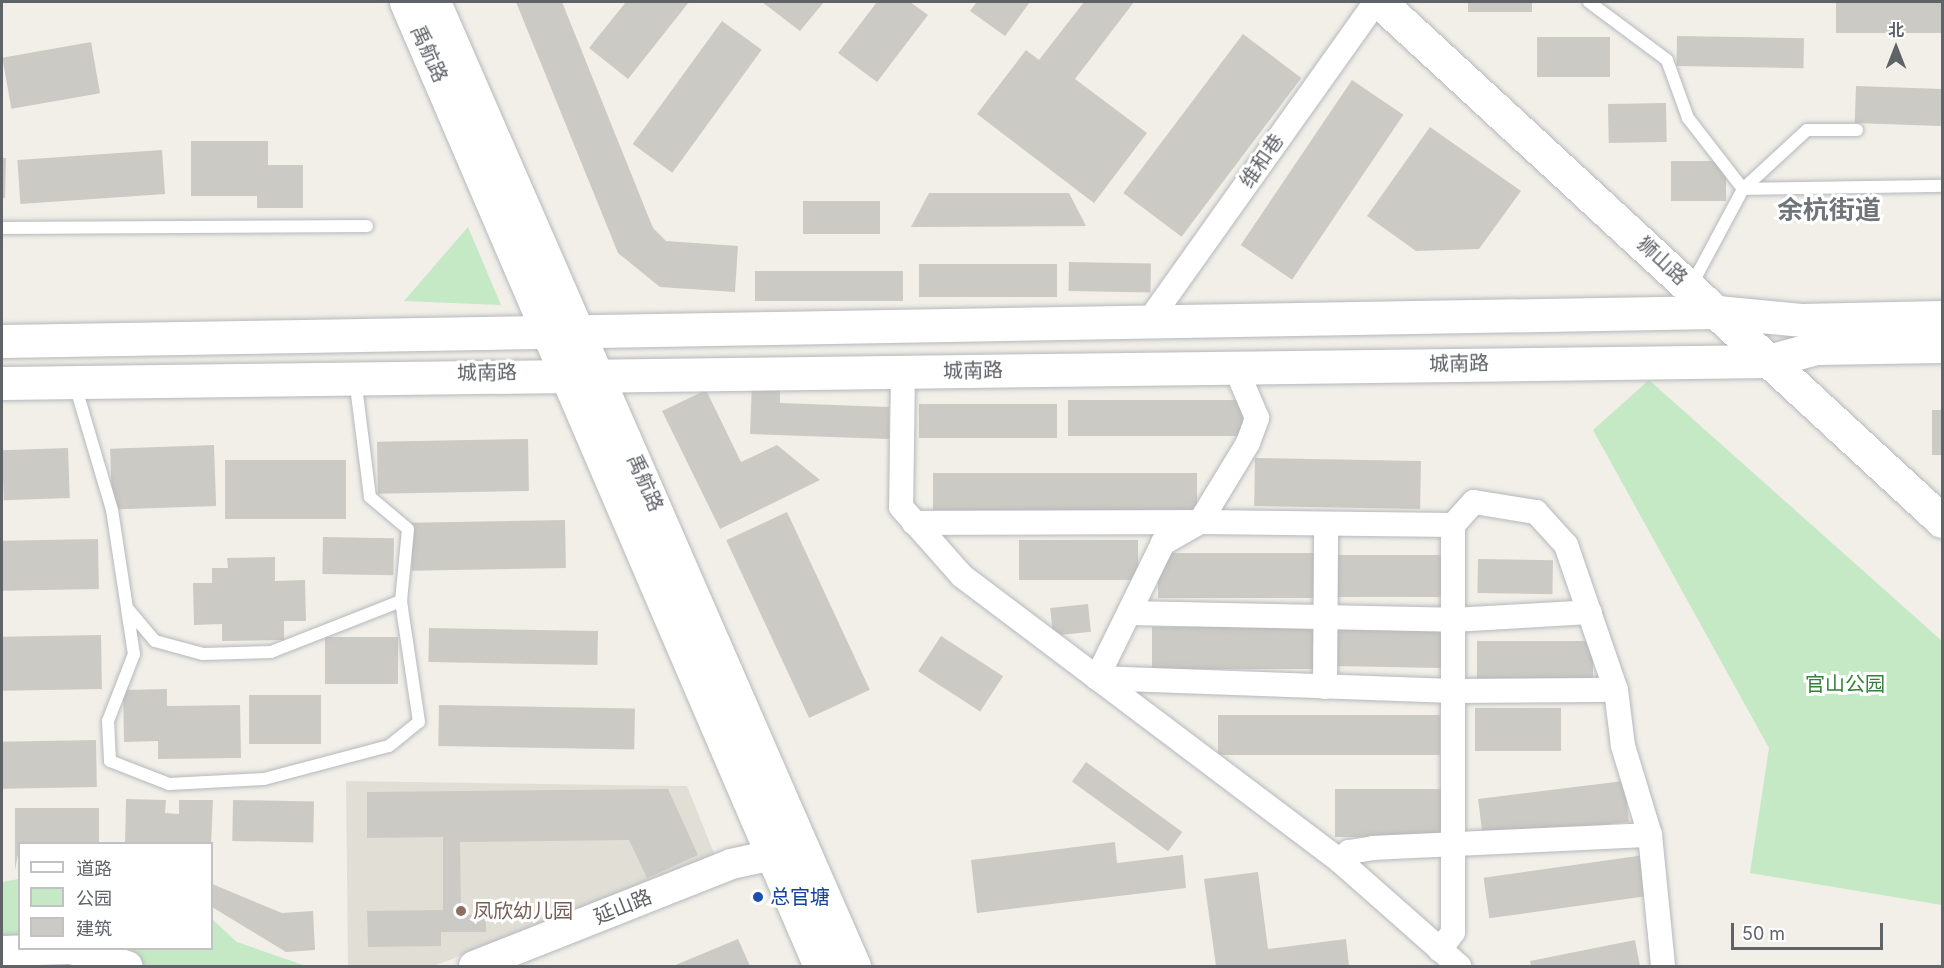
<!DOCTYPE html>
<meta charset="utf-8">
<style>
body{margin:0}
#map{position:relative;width:1944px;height:968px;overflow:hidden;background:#f1efe8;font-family:Inter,"Noto Sans SC",sans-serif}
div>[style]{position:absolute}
.education>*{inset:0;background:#e1ded6}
.green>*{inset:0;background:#c5e8c5}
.building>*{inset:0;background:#cccac5;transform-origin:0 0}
.roads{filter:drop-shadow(0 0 2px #b5b8bc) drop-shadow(0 0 2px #b5b8bc)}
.service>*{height:12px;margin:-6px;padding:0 6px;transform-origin:6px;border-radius:6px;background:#fff}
.minor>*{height:24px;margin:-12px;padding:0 12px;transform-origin:12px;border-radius:12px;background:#fff}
.tertiary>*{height:30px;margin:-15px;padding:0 15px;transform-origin:15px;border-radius:15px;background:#fff}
.secondary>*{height:33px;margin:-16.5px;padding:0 16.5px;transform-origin:16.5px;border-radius:16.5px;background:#fff}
.dots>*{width:16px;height:16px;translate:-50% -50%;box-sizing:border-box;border:3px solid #fff;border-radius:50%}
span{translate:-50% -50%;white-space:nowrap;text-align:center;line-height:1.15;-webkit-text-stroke:6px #fff;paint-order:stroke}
.street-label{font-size:20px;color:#5f6368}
.park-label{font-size:20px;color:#348238}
.transit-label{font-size:20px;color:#164399}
.left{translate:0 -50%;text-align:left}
.education-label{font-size:20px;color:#785e54}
.district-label{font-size:26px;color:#70757a;font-weight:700}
.frame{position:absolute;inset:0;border:3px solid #5f6368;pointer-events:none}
.legend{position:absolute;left:18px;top:842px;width:195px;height:108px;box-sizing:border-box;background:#fff;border:2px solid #bfc1c3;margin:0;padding:8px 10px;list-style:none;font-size:18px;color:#5f6368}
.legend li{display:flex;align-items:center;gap:12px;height:30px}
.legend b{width:30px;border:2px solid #bfc1c3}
.north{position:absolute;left:1866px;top:18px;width:60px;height:60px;-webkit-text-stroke:4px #fff;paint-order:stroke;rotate:0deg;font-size:16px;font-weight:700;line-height:24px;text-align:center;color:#5f6368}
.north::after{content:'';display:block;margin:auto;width:21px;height:27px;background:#5f6368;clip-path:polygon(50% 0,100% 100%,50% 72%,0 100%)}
.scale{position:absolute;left:1731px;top:923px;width:152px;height:27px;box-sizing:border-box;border:3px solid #5f6368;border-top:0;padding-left:8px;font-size:18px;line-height:21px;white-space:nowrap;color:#5f6368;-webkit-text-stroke:4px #fff;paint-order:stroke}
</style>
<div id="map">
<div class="education">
<div style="clip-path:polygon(346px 781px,687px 786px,715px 856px,434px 966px,348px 966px)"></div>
</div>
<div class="green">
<div style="clip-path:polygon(468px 227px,501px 305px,404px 301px)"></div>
<div style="clip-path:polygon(1649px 380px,1942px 641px,1942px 905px,1750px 873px,1769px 748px,1593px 430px)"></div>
<div style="clip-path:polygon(19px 879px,20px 948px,212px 948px,212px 919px,237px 942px,306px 966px,2px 966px,2px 882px)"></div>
</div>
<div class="building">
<div style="clip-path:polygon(516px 2px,562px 2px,653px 228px,666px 241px,738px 246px,735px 292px,660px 287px,618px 253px)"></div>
<div style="clip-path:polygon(626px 2px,689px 2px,628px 79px,589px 48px)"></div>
<div style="clip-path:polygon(762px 2px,824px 2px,800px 31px)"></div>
<div style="clip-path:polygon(877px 2px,910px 2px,928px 15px,877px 82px,838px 53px)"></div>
<div style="clip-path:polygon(977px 2px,1030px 2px,1005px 36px,970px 11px)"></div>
<div style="clip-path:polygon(1084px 2px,1134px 2px,1075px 79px,1147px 133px,1094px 203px,977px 114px,1026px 50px,1039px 60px)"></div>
<div style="left:1468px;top:2px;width:64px;height:10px"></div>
<div style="left:1836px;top:2px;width:106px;height:31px"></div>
<div style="left:722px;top:21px;width:49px;height:152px;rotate:36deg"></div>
<div style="left:1243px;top:34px;width:73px;height:199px;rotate:37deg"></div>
<div style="left:1677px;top:36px;width:127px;height:30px;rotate:1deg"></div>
<div style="left:1537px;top:37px;width:73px;height:40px"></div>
<div style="left:91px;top:42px;width:52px;height:90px;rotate:80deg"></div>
<div style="left:1352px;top:80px;width:62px;height:199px;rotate:34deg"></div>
<div style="left:1856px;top:86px;width:86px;height:37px;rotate:2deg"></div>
<div style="left:1666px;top:103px;width:39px;height:58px;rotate:89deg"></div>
<div style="clip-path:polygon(1430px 127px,1521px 191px,1479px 249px,1416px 251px,1367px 216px)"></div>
<div style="clip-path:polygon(191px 141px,268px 141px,268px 165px,303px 165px,303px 208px,257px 208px,257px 196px,191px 196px)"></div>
<div style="left:162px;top:150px;width:44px;height:145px;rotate:86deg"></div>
<div style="clip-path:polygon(2px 158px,6px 158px,5px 198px,2px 198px)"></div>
<div style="left:1671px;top:161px;width:55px;height:40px"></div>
<div style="clip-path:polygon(929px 193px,1069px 193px,1086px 226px,911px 227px)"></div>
<div style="left:803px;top:201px;width:77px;height:33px"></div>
<div style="left:1069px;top:262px;width:82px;height:29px;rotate:1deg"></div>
<div style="left:919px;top:264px;width:138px;height:33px"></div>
<div style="left:903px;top:271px;width:30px;height:148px;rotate:90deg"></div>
<div style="clip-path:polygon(752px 382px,780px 383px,780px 403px,889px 407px,889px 439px,750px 434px)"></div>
<div style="clip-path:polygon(706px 390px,741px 462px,777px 445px,820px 480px,720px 529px,662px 411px)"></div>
<div style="left:1068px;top:400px;width:175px;height:36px"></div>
<div style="left:919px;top:404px;width:138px;height:34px"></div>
<div style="left:1932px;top:410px;width:10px;height:45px"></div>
<div style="left:528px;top:439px;width:52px;height:151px;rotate:89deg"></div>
<div style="left:214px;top:445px;width:61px;height:104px;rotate:88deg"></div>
<div style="left:68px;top:448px;width:50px;height:66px;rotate:88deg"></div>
<div style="left:1255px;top:458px;width:166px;height:48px;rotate:1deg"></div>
<div style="left:225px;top:460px;width:121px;height:59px"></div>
<div style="left:1197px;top:473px;width:37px;height:264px;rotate:90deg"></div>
<div style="left:787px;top:512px;width:196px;height:67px;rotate:65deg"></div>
<div style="left:565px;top:520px;width:48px;height:154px;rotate:89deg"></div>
<div style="left:323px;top:537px;width:71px;height:37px;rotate:1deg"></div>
<div style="left:98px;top:539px;width:50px;height:96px;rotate:89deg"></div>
<div style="left:1138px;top:540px;width:40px;height:119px;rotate:90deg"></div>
<div style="left:1319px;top:553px;width:45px;height:161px;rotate:90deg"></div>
<div style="left:1330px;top:555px;width:119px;height:42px"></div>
<div style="clip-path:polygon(275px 557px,275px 581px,305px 580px,306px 621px,284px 621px,284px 640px,222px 641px,222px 624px,194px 625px,193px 583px,212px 583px,212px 568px,228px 568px,227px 558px)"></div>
<div style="left:1478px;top:559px;width:75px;height:34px;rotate:1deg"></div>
<div style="left:1088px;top:604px;width:28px;height:38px;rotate:84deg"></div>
<div style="left:1152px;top:627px;width:165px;height:42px"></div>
<div style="left:429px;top:628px;width:169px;height:34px;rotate:1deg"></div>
<div style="left:1332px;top:628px;width:111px;height:38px;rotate:1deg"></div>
<div style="left:101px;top:635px;width:54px;height:99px;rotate:89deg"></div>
<div style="left:941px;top:636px;width:74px;height:42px;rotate:33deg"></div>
<div style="left:398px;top:637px;width:47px;height:73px;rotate:90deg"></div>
<div style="left:1477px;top:641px;width:116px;height:40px"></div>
<div style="clip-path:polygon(167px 689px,167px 706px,240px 705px,241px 758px,158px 759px,158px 741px,124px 742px,123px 690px)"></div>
<div style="left:249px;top:695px;width:72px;height:49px"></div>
<div style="left:439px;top:705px;width:196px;height:41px;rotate:1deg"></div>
<div style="left:1475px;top:708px;width:86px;height:43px"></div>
<div style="left:1218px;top:715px;width:222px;height:40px"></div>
<div style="left:96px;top:740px;width:47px;height:94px;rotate:89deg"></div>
<div style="left:1086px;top:762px;width:119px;height:24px;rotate:36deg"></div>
<div style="left:1624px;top:781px;width:41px;height:147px;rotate:83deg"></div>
<div style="clip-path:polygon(668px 789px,698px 855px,647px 878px,629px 840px,460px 842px,461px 915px,486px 915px,486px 932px,441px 932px,441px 946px,368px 947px,367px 911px,443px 910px,443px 837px,367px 838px,367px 792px)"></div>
<div style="left:1335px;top:789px;width:110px;height:48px"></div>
<div style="clip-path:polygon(126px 799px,166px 800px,165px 813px,179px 814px,179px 800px,213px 800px,211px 844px,125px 844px)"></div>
<div style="left:233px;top:800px;width:81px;height:41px;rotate:1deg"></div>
<div style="clip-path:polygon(15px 808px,99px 808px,99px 844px,20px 844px,15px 870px)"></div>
<div style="clip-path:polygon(1115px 842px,1117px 863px,1183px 855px,1186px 888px,977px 913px,971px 860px)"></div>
<div style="left:1645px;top:855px;width:41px;height:163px;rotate:82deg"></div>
<div style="clip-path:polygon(1258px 872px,1268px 949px,1346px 939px,1349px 966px,1216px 966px,1204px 879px)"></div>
<div style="clip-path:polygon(212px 884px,282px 913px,313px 911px,315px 950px,286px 952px,212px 907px)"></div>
<div style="clip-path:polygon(738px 939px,750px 966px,673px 966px)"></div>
<div style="clip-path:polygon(1635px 940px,1640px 966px,1531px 966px,1530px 961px)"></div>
</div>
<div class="roads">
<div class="service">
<div style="left:1589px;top:2px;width:97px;rotate:36.6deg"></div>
<div style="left:1667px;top:60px;width:62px;rotate:70.1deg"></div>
<div style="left:1688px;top:118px;width:90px;rotate:52.2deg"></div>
<div style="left:1743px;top:189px;width:199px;rotate:-0.9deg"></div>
<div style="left:2px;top:228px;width:365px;rotate:-0.3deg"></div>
<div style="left:1691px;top:286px;width:110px;rotate:-61.8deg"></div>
<div style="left:1743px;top:189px;width:87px;rotate:-42.7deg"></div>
<div style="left:1807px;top:130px;width:50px"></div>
<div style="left:75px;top:385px;width:130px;rotate:73.5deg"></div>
<div style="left:112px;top:510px;width:99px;rotate:81.3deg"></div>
<div style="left:127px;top:608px;width:43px;rotate:49.7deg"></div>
<div style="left:155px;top:641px;width:50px;rotate:15.2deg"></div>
<div style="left:203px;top:654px;width:68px;rotate:-1.7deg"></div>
<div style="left:271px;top:652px;width:140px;rotate:-21.4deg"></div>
<div style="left:401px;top:601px;width:72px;rotate:-84.4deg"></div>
<div style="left:408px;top:529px;width:50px;rotate:-139.9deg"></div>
<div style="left:370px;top:497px;width:119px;rotate:-97.2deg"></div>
<div style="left:127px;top:609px;width:46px;rotate:81.2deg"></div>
<div style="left:134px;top:654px;width:72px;rotate:111.2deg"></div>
<div style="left:108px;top:721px;width:40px;rotate:87.1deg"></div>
<div style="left:110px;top:761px;width:63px;rotate:21.3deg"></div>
<div style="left:169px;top:784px;width:95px;rotate:-3deg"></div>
<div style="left:264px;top:779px;width:129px;rotate:-14.8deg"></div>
<div style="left:389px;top:746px;width:38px;rotate:-39deg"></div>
<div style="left:419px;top:722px;width:122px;rotate:-98.5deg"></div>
</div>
<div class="minor">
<div style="left:1149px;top:321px;width:392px;rotate:-54.6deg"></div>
<div style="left:903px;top:372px;width:135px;rotate:90.8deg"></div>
<div style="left:901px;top:507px;width:92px;rotate:48.5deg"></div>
<div style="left:962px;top:576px;width:473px;rotate:37deg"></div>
<div style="left:1340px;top:861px;width:159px;rotate:41.4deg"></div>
<div style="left:914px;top:523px;width:286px;rotate:-0.2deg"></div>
<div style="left:1200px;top:522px;width:92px;rotate:-58.7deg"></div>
<div style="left:1248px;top:443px;width:27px;rotate:-70deg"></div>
<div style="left:1257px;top:418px;width:38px;rotate:-113deg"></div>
<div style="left:1242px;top:383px;width:18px;rotate:-71deg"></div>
<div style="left:1453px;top:525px;width:253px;rotate:-179.3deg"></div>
<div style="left:1200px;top:522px;width:43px;rotate:150.4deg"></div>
<div style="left:1163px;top:543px;width:150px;rotate:116.1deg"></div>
<div style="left:1097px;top:678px;width:356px;rotate:2.1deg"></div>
<div style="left:1453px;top:691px;width:163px;rotate:-0.4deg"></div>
<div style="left:1129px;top:613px;width:324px;rotate:1.2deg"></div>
<div style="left:1453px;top:620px;width:137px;rotate:-3.3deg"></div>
<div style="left:1325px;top:687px;width:163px;rotate:-89.6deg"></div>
<div style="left:1340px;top:861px;width:13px;rotate:-45deg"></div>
<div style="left:1349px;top:852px;width:24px;rotate:-9deg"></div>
<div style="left:1373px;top:848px;width:277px;rotate:-2.7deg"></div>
<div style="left:1650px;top:835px;width:132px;rotate:84.3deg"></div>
<div style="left:1440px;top:950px;width:22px;rotate:-54deg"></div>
<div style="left:1453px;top:932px;width:407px;rotate:-90deg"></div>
<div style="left:1453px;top:525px;width:31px;rotate:-48deg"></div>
<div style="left:1474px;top:502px;width:63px;rotate:9.2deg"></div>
<div style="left:1536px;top:512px;width:45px;rotate:47.7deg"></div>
<div style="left:1566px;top:545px;width:153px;rotate:71deg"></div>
<div style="left:1616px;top:690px;width:56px;rotate:82.9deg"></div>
<div style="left:1623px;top:746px;width:93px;rotate:73.1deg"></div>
</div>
<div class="tertiary">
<div style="left:2px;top:951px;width:69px;rotate:-1.7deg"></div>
<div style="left:71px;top:949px;width:59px;rotate:16.9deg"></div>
<div style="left:474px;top:966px;width:277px;rotate:-21.6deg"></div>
<div style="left:731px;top:864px;width:43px;rotate:-12.1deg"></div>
</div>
<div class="secondary">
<div style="left:406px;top:2px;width:1049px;rotate:66.76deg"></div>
<div style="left:434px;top:2px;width:1052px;rotate:66.46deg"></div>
<div style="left:1380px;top:2px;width:765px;rotate:42.72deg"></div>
<div style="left:2px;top:341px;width:1715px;rotate:-0.97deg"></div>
<div style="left:1717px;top:312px;width:84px;rotate:5.4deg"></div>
<div style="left:1801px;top:320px;width:141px;rotate:-1.2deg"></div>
<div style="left:2px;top:383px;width:1767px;rotate:-0.71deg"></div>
<div style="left:1769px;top:361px;width:49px;rotate:-15.5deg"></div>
<div style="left:1816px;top:348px;width:126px;rotate:-0.9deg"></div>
</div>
</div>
<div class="dots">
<div style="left:758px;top:897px;background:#1a4fb4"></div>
<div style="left:461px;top:911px;background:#8d6e63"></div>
</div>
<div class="street-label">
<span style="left:429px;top:54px;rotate:66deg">禹航路</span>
<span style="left:1262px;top:161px;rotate:-55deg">维和巷</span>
<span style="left:1662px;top:261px;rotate:43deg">狮山路</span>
<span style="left:1459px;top:364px;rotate:-1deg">城南路</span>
<span style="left:973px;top:371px;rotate:-1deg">城南路</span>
<span style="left:487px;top:373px;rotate:-1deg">城南路</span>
<span style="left:645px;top:483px;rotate:67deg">禹航路</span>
<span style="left:623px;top:907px;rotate:-22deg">延山路</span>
</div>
<div class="park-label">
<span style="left:1845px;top:684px">官山公园</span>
</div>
<div class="transit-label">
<span class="left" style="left:770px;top:897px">总官塘</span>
</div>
<div class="education-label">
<span class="left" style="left:473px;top:911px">凤欣幼儿园</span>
</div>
<div class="district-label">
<span style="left:1829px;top:210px">余杭街道</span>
</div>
<div class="frame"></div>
<ul class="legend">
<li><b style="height:8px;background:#fff"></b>道路</li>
<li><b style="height:16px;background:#c5e8c5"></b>公园</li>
<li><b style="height:16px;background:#cccac5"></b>建筑</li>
</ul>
<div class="north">北</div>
<div class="scale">50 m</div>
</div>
